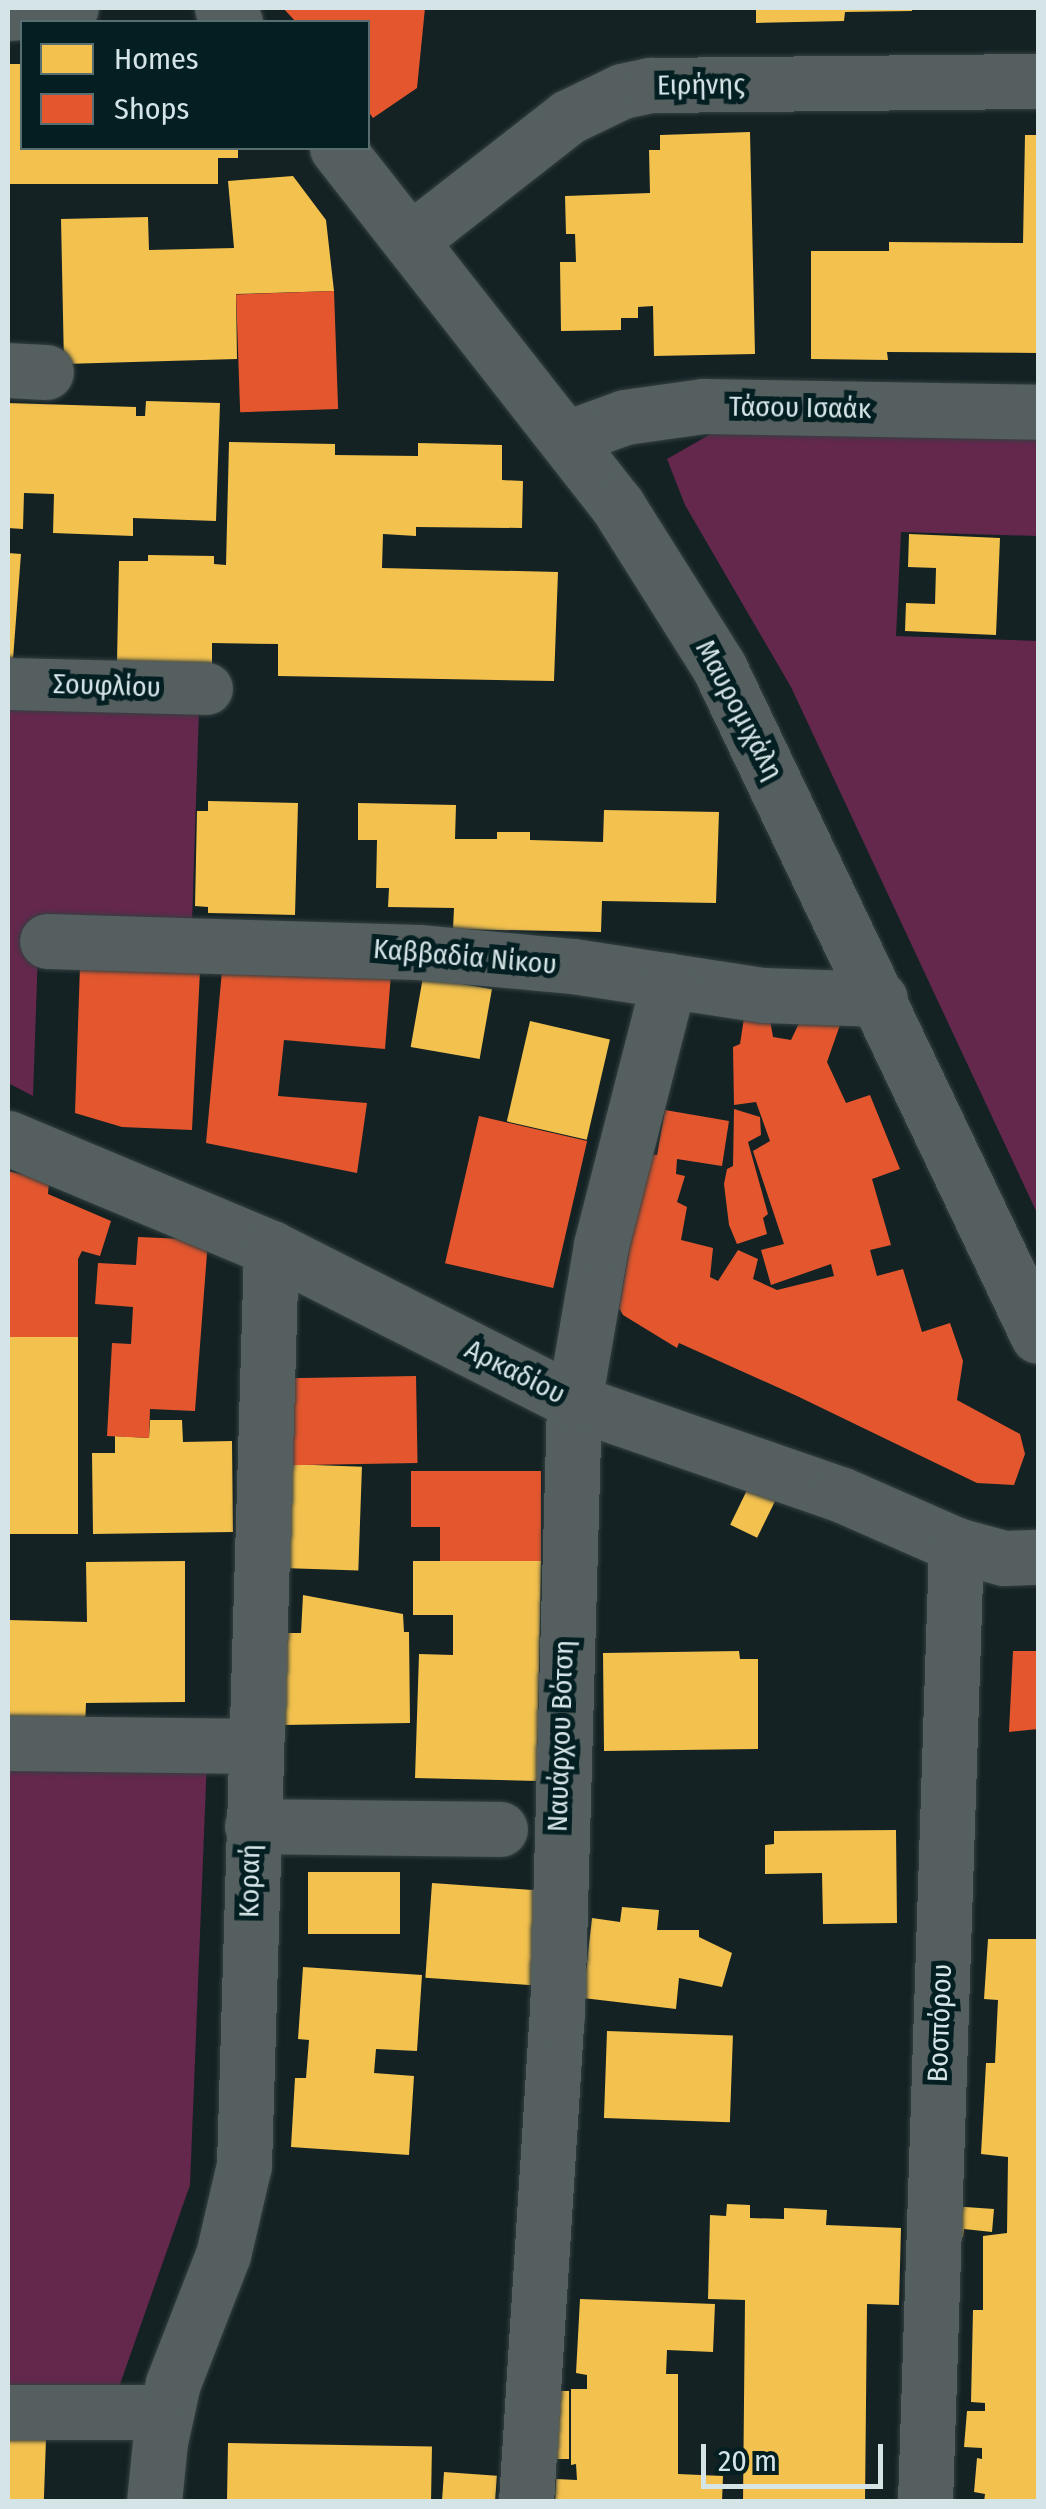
<!DOCTYPE html>
<meta charset="utf-8">
<style>
body{margin:0}
#map{position:relative;width:1046px;height:2509px;overflow:hidden;background:#142224;font-family:"Fira Sans Condensed",sans-serif}
div>[style]{position:absolute}
.green>*{inset:0;background:#64284d}
.homes>*{inset:0;background:#f2c14e;transform-origin:0 0}
.shops>*{inset:0;background:#e4572e;transform-origin:0 0}
.roads{filter:drop-shadow(0 0 2px #343f40) drop-shadow(0 0 2px #343f40)}
.pedestrian>*{height:52px;margin:-26px;padding:0 26px;transform-origin:26px;border-radius:26px;background:#555f60}
.minor>*{height:55px;margin:-27.5px;padding:0 27.5px;transform-origin:27.5px;border-radius:27.5px;background:#555f60}
.secondary>*{height:55px;margin:-27.5px;padding:0 27.5px;transform-origin:27.5px;border-radius:27.5px;background:#555f60}
span{translate:-50% -50%;white-space:nowrap;text-align:center;line-height:1.15;-webkit-text-stroke:10px #041f21;paint-order:stroke}
.street-label{font-size:28px;color:#d5e4e6}
.frame{position:absolute;inset:0;border:10px solid #d5e4e6;pointer-events:none}
.legend{position:absolute;left:20px;top:20px;width:350px;height:130px;box-sizing:border-box;background:#041f21;border:2px solid #586e70;margin:0;padding:12px 18px;list-style:none;font-size:30px;color:#d5e4e6}
.legend li{display:flex;align-items:center;gap:20px;height:50px}
.legend b{width:50px;border:2px solid #586e70}
.scale{position:absolute;left:701px;top:2444px;width:182px;height:45px;box-sizing:border-box;border:5px solid #d5e4e6;border-top:0;padding-left:12px;font-size:30px;line-height:35px;white-space:nowrap;color:#d5e4e6;-webkit-text-stroke:8px #041f21;paint-order:stroke}
</style>
<div id="map">
<div class="green">
<div style="clip-path:polygon(716px 431px,1038px 437px,1038px 536px,901px 532px,896px 636px,1038px 641px,1038px 1215px,791px 687px,685px 505px,667px 459px)"></div>
<div style="clip-path:polygon(8px 704px,199px 710px,192px 922px,39px 922px,33px 1096px,8px 1083px)"></div>
<div style="clip-path:polygon(8px 1758px,207px 1758px,190px 2185px,119px 2387px,8px 2390px)"></div>
</div>
<div class="homes">
<div style="clip-path:polygon(756px 8px,912px 8px,912px 11px,845px 12px,844px 21px,756px 23px)"></div>
<div style="clip-path:polygon(8px 64px,22px 64px,22px 148px,238px 148px,238px 158px,218px 158px,218px 184px,8px 184px)"></div>
<div style="clip-path:polygon(750px 132px,755px 354px,654px 356px,653px 306px,638px 307px,638px 318px,621px 318px,621px 330px,561px 331px,560px 262px,576px 262px,575px 234px,566px 234px,565px 196px,650px 193px,649px 150px,660px 150px,660px 135px)"></div>
<div style="clip-path:polygon(1025px 135px,1038px 135px,1038px 353px,887px 352px,888px 360px,811px 359px,811px 251px,889px 251px,889px 242px,1023px 243px)"></div>
<div style="clip-path:polygon(293px 176px,326px 220px,334px 291px,236px 294px,237px 359px,64px 364px,61px 219px,148px 217px,149px 250px,234px 248px,228px 181px)"></div>
<div style="clip-path:polygon(146px 401px,220px 403px,216px 521px,133px 518px,133px 536px,53px 533px,54px 494px,24px 493px,23px 529px,8px 528px,8px 403px,136px 407px,136px 416px,145px 416px)"></div>
<div style="clip-path:polygon(229px 442px,335px 444px,335px 455px,418px 456px,418px 443px,502px 445px,502px 480px,523px 481px,522px 528px,416px 527px,416px 536px,383px 534px,382px 568px,558px 572px,554px 681px,278px 676px,278px 644px,212px 643px,212px 664px,117px 662px,119px 561px,148px 561px,148px 555px,214px 556px,214px 564px,226px 565px)"></div>
<div style="clip-path:polygon(909px 534px,1000px 538px,996px 635px,905px 631px,906px 603px,935px 604px,936px 568px,908px 567px)"></div>
<div style="clip-path:polygon(8px 553px,21px 554px,13px 659px,8px 658px)"></div>
<div style="clip-path:polygon(208px 801px,298px 803px,295px 915px,208px 913px,208px 907px,195px 906px,197px 811px,208px 811px)"></div>
<div style="clip-path:polygon(358px 803px,456px 805px,455px 839px,497px 839px,497px 832px,530px 832px,530px 840px,603px 842px,604px 810px,719px 812px,716px 903px,602px 901px,601px 932px,453px 929px,454px 908px,388px 907px,389px 888px,376px 888px,377px 840px,358px 840px)"></div>
<div style="left:423px;top:977px;width:70px;height:71px;rotate:10deg"></div>
<div style="left:530px;top:1021px;width:82px;height:103px;rotate:13deg"></div>
<div style="left:8px;top:1337px;width:70px;height:197px"></div>
<div style="clip-path:polygon(150px 1420px,182px 1420px,183px 1442px,232px 1441px,233px 1532px,93px 1534px,92px 1453px,115px 1453px,115px 1436px,149px 1438px)"></div>
<div style="left:286px;top:1464px;width:76px;height:104px;rotate:2deg"></div>
<div style="left:749px;top:1486px;width:30px;height:43px;rotate:26deg"></div>
<div style="clip-path:polygon(185px 1561px,185px 1702px,86px 1703px,85px 1727px,8px 1726px,8px 1620px,87px 1622px,86px 1562px)"></div>
<div style="clip-path:polygon(413px 1561px,541px 1561px,537px 1781px,415px 1778px,419px 1654px,453px 1655px,453px 1615px,413px 1615px)"></div>
<div style="clip-path:polygon(303px 1595px,403px 1614px,404px 1632px,409px 1632px,410px 1723px,283px 1725px,282px 1633px,301px 1633px)"></div>
<div style="clip-path:polygon(739px 1651px,740px 1659px,758px 1659px,758px 1749px,604px 1751px,603px 1653px)"></div>
<div style="clip-path:polygon(896px 1830px,897px 1923px,823px 1924px,822px 1873px,765px 1874px,765px 1845px,774px 1844px,774px 1831px)"></div>
<div style="left:400px;top:1872px;width:62px;height:92px;rotate:90deg"></div>
<div style="left:432px;top:1883px;width:114px;height:95px;rotate:4deg"></div>
<div style="clip-path:polygon(622px 1907px,659px 1910px,657px 1930px,699px 1930px,699px 1937px,732px 1953px,722px 1987px,679px 1978px,676px 2009px,583px 1998px,592px 1918px,620px 1922px)"></div>
<div style="clip-path:polygon(988px 1939px,1038px 1939px,1038px 2502px,984px 2502px,985px 2494px,974px 2492px,977px 2458px,982px 2459px,982px 2448px,964px 2447px,967px 2411px,985px 2411px,985px 2403px,971px 2402px,973px 2310px,983px 2310px,983px 2236px,1007px 2233px,1008px 2157px,981px 2154px,986px 2063px,995px 2063px,998px 2000px,984px 1999px)"></div>
<div style="clip-path:polygon(303px 1967px,422px 1975px,417px 2051px,376px 2049px,374px 2073px,414px 2076px,409px 2155px,291px 2147px,295px 2078px,306px 2078px,309px 2040px,298px 2039px)"></div>
<div style="left:607px;top:2031px;width:126px;height:87px;rotate:2deg"></div>
<div style="clip-path:polygon(727px 2204px,750px 2205px,750px 2218px,784px 2219px,784px 2208px,827px 2210px,826px 2225px,901px 2228px,899px 2305px,867px 2304px,865px 2502px,743px 2502px,745px 2300px,708px 2299px,710px 2215px,726px 2216px)"></div>
<div style="clip-path:polygon(951px 2206px,994px 2209px,992px 2232px,964px 2229px,963px 2237px,949px 2237px)"></div>
<div style="clip-path:polygon(580px 2299px,715px 2304px,713px 2352px,667px 2350px,666px 2374px,678px 2374px,678px 2474px,723px 2476px,722px 2502px,555px 2502px,556px 2479px,577px 2480px,576px 2464px,571px 2465px,571px 2389px,587px 2389px,587px 2375px,576px 2373px)"></div>
<div style="left:554px;top:2391px;width:15px;height:68px"></div>
<div style="left:8px;top:2438px;width:38px;height:64px;rotate:2deg"></div>
<div style="left:228px;top:2443px;width:204px;height:59px;rotate:1deg"></div>
<div style="left:444px;top:2472px;width:53px;height:30px;rotate:4deg"></div>
</div>
<div class="shops">
<div style="clip-path:polygon(283px 8px,425px 8px,417px 88px,373px 118px,368px 111px,368px 22px,296px 22px)"></div>
<div style="left:334px;top:291px;width:118px;height:98px;rotate:88deg"></div>
<div style="clip-path:polygon(80px 966px,200px 971px,192px 1130px,122px 1127px,75px 1113px)"></div>
<div style="clip-path:polygon(222px 971px,391px 974px,385px 1049px,284px 1040px,278px 1096px,367px 1103px,357px 1173px,206px 1143px)"></div>
<div style="clip-path:polygon(803px 1015px,840px 1025px,827px 1062px,846px 1103px,870px 1095px,900px 1169px,872px 1179px,891px 1245px,870px 1250px,877px 1276px,903px 1269px,922px 1332px,950px 1323px,963px 1361px,957px 1400px,1020px 1434px,1025px 1454px,1014px 1485px,977px 1483px,797px 1396px,679px 1343px,677px 1348px,623px 1315px,619px 1308px,646px 1154px,657px 1155px,665px 1110px,729px 1121px,722px 1166px,677px 1159px,676px 1174px,685px 1176px,677px 1202px,687px 1207px,681px 1240px,713px 1248px,710px 1277px,718px 1281px,738px 1250px,758px 1259px,753px 1279px,777px 1290px,834px 1276px,831px 1264px,771px 1285px,761px 1250px,784px 1244px,753px 1151px,770px 1141px,756px 1102px,734px 1105px,733px 1047px,740px 1044px,744px 1018px,770px 1020px,773px 1037px,791px 1040px)"></div>
<div style="clip-path:polygon(734px 1109px,760px 1117px,761px 1135px,748px 1142px,768px 1214px,763px 1218px,767px 1234px,737px 1244px,729px 1225px,724px 1184px,727px 1169px,733px 1166px)"></div>
<div style="left:479px;top:1116px;width:111px;height:151px;rotate:13deg"></div>
<div style="clip-path:polygon(8px 1171px,49px 1181px,48px 1194px,111px 1221px,100px 1256px,82px 1251px,78px 1259px,78px 1337px,8px 1337px)"></div>
<div style="clip-path:polygon(138px 1237px,208px 1240px,195px 1411px,150px 1409px,149px 1438px,107px 1436px,112px 1343px,131px 1344px,133px 1307px,95px 1304px,98px 1263px,136px 1265px)"></div>
<div style="left:416px;top:1376px;width:87px;height:143px;rotate:89deg"></div>
<div style="clip-path:polygon(411px 1471px,541px 1471px,541px 1561px,440px 1561px,440px 1527px,411px 1527px)"></div>
<div style="clip-path:polygon(1013px 1651px,1038px 1651px,1038px 1729px,1009px 1732px)"></div>
</div>
<div class="roads">
<div class="pedestrian">
<div style="left:8px;top:684px;width:199px;rotate:1.4deg"></div>
</div>
<div class="minor">
<div style="left:8px;top:13px;width:63px;rotate:-4.5deg"></div>
<div style="left:412px;top:239px;width:198px;rotate:-38deg"></div>
<div style="left:568px;top:117px;width:60px;rotate:-25.7deg"></div>
<div style="left:622px;top:91px;width:30px;rotate:-12deg"></div>
<div style="left:651px;top:85px;width:387px;rotate:-0.6deg"></div>
<div style="left:8px;top:370px;width:38px;rotate:3deg"></div>
<div style="left:567px;top:438px;width:62px;rotate:-19.9deg"></div>
<div style="left:625px;top:417px;width:79px;rotate:-8deg"></div>
<div style="left:703px;top:406px;width:335px;rotate:1deg"></div>
<div style="left:47px;top:941px;width:371px;rotate:1.7deg"></div>
<div style="left:418px;top:952px;width:156px;rotate:5.2deg"></div>
<div style="left:573px;top:966px;width:191px;rotate:8.7deg"></div>
<div style="left:762px;top:995px;width:118px;rotate:1.9deg"></div>
<div style="left:8px;top:1138px;width:285px;rotate:22.7deg"></div>
<div style="left:271px;top:1248px;width:340px;rotate:26.9deg"></div>
<div style="left:574px;top:1402px;width:281px;rotate:19.1deg"></div>
<div style="left:840px;top:1494px;width:127px;rotate:23.7deg"></div>
<div style="left:956px;top:1545px;width:50px;rotate:15.2deg"></div>
<div style="left:1004px;top:1558px;width:34px;rotate:-2deg"></div>
<div style="left:8px;top:1743px;width:246px;rotate:0.7deg"></div>
<div style="left:252px;top:1826px;width:248px;rotate:0.7deg"></div>
<div style="left:8px;top:2412px;width:158px"></div>
<div style="left:154px;top:2502px;width:60px;rotate:-84.3deg"></div>
<div style="left:160px;top:2442px;width:60px;rotate:-77.6deg"></div>
<div style="left:173px;top:2383px;width:137px;rotate:-68.7deg"></div>
<div style="left:223px;top:2255px;width:92px;rotate:-76.9deg"></div>
<div style="left:244px;top:2165px;width:917px;rotate:-88.31deg"></div>
<div style="left:526px;top:2502px;width:487px;rotate:-86.4deg"></div>
<div style="left:557px;top:2016px;width:614px;rotate:-88.41deg"></div>
<div style="left:574px;top:1402px;width:159px;rotate:-80.2deg"></div>
<div style="left:601px;top:1245px;width:273px;rotate:-75.6deg"></div>
<div style="left:925px;top:2502px;width:958px;rotate:-88.14deg"></div>
</div>
<div class="secondary">
<div style="left:222px;top:8px;width:19px;rotate:47deg"></div>
<div style="left:337px;top:148px;width:454px;rotate:51.9deg"></div>
<div style="left:617px;top:505px;width:191px;rotate:57.8deg"></div>
<div style="left:719px;top:667px;width:741px;rotate:64.51deg"></div>
</div>
</div>
<div class="street-label">
<span style="left:701px;top:85px;rotate:-1deg">Ειρήνης</span>
<span style="left:800px;top:408px;rotate:1deg">Τάσου Ισαάκ</span>
<span style="left:107px;top:686px;rotate:2deg">Σουφλίου</span>
<span style="left:739px;top:710px;rotate:62deg">Μαυρομιχάλη</span>
<span style="left:465px;top:957px;rotate:5deg">Καββαδία Νίκου</span>
<span style="left:515px;top:1372px;rotate:27deg">Αρκαδίου</span>
<span style="left:561px;top:1736px;rotate:-88deg">Ναυάρχου Βότση</span>
<span style="left:250px;top:1881px;rotate:-89deg">Κοραή</span>
<span style="left:940px;top:2023px;rotate:-88deg">Βοσπόρου</span>
</div>
<div class="frame"></div>
<ul class="legend">
<li><b style="height:28px;background:#f2c14e"></b>Homes</li>
<li><b style="height:28px;background:#e4572e"></b>Shops</li>
</ul>
<div class="scale">20 m</div>
</div>
